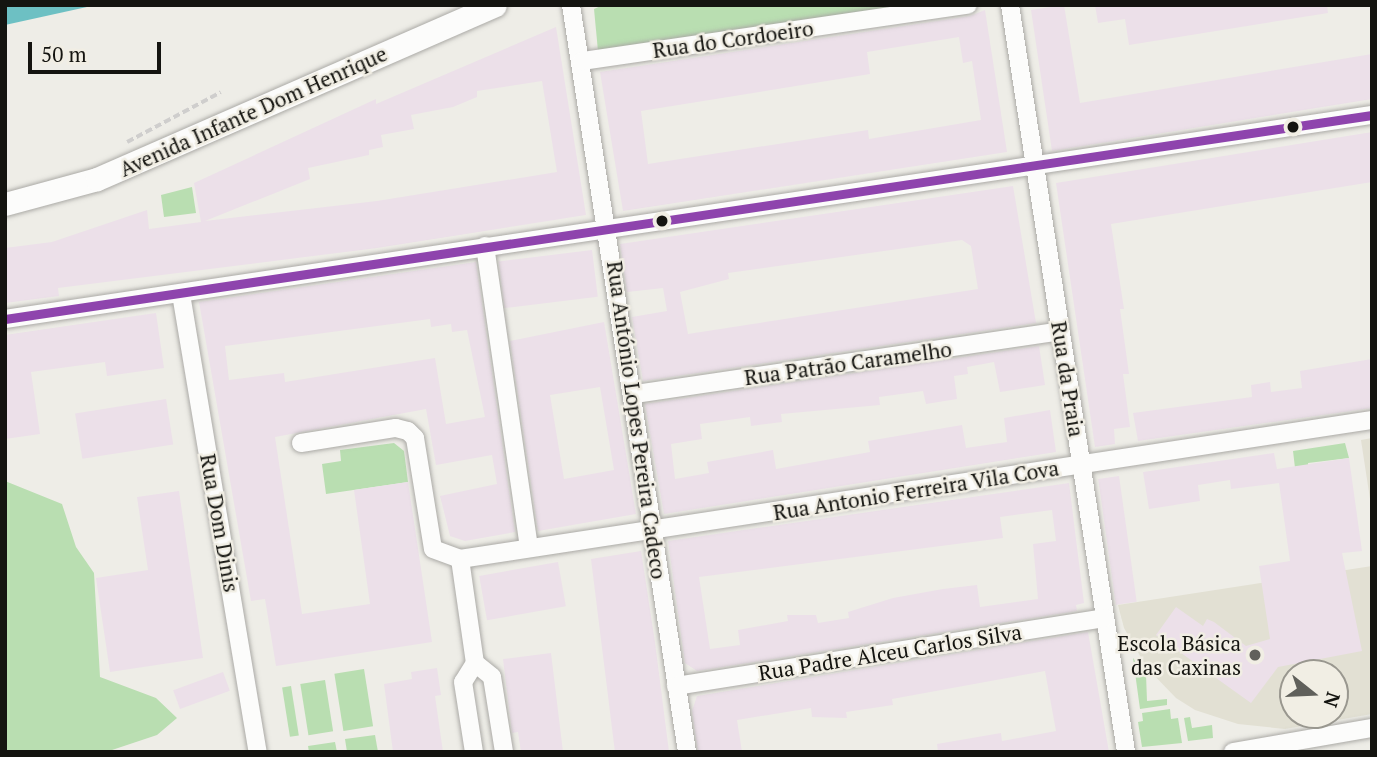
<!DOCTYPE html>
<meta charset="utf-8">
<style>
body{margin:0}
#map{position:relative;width:1377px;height:757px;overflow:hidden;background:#eeede7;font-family:"PT Serif",serif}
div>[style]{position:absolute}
.built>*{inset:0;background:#e2e0d3}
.green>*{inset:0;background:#b9deb1;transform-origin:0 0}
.water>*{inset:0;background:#6dc0c3}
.building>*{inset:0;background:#ece0e9;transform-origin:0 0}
.path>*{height:3.5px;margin-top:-1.75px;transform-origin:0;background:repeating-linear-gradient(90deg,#cfcecd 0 7px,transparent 0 10.5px)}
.roads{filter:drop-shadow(0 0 2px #abaaa6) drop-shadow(0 0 2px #abaaa6)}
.minor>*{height:18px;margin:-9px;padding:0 9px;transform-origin:9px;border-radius:9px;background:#fcfcfb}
.major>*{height:23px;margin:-11.5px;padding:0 11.5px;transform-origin:11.5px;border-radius:11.5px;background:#fcfcfb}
.bus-1>*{height:9px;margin:-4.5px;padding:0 4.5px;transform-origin:4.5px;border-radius:4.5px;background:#8e44ad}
.dots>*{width:19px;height:19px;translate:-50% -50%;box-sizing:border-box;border:4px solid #f1eee4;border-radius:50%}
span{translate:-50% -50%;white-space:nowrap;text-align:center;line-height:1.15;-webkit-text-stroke:5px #f1eee4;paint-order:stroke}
.street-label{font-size:21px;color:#141410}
.poi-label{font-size:21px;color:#141410}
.right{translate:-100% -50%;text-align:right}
.frame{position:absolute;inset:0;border:7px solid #141410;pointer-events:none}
.north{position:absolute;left:1279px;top:659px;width:70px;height:70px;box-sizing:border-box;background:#f1eee4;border:2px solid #99978f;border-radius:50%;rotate:108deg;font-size:19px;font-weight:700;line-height:28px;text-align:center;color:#141410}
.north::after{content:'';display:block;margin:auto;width:24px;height:32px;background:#60605b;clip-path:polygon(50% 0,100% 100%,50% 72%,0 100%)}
.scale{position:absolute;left:28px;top:42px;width:133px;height:32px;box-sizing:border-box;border:4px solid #141410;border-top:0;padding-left:9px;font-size:21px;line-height:24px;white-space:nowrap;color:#141410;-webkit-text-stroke:5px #f1eee4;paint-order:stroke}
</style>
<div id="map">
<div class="built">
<div style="clip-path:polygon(1372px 438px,1372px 512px,1361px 440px)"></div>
<div style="clip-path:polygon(evenodd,1372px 566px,1372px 714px,1285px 729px,1238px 724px,1195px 710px,1176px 698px,1147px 668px,1124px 628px,1118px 605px,1372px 566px,1293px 673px,1335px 673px,1335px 715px,1293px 715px,1293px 673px)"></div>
</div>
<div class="green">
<div style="clip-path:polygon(603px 5px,901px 5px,901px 7px,598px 51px,594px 9px)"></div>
<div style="clip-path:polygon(192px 187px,196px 213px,164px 217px,161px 195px)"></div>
<div style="clip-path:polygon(394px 443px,404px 451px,408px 482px,326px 494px,322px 464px,341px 461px,340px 450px)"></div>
<div style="clip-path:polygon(1345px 443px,1349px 458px,1308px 463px,1310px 487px,1302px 527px,1293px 451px)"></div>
<div style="clip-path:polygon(5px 481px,62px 504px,76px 547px,94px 573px,100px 677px,156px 698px,177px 718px,157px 735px,106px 752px,5px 752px)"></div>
<div style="clip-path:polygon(1133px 658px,1146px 674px,1147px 701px,1167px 699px,1167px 705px,1140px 709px)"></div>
<div style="left:364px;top:669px;width:58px;height:30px;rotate:81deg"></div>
<div style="left:325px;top:680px;width:52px;height:25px;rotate:81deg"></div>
<div style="left:291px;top:686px;width:50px;height:9px;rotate:81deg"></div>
<div style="clip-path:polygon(1170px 709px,1171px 719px,1178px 718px,1182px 743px,1142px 747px,1138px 722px,1143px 721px,1142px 713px)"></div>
<div style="clip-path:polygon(1190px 717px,1192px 728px,1212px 725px,1213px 738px,1188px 741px,1184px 718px)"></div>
<div style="clip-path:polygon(375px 735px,378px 752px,347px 752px,345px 739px)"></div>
<div style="clip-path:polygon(335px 742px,337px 752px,309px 752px,308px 746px)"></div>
</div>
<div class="water">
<div style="clip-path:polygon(5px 5px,96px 5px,5px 25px)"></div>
</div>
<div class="building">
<div style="clip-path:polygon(1064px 5px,1080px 103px,1372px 54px,1372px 99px,1052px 151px,1031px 10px)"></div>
<div style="clip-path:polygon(1095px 5px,1327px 5px,1328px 13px,1129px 45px,1125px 19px,1098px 23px)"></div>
<div style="clip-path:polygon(evenodd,985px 10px,1007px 152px,623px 211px,600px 72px,970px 16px,985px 10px,959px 37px,963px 63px,972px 61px,981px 120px,869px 139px,868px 130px,648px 164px,641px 111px,870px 74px,867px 52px,959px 37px)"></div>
<div style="clip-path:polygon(evenodd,556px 27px,586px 215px,377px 248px,58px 288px,59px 296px,5px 303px,5px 248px,52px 242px,147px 210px,149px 229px,201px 222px,194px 183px,376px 99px,376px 104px,556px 27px,542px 81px,557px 172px,377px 201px,205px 221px,310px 179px,308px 168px,369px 155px,369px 150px,383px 147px,381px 135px,414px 129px,411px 115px,453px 107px,477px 97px,477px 91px,542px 81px)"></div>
<div style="clip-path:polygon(1372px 132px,1372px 182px,1111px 224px,1124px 309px,1120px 309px,1129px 374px,1123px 374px,1130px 427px,1114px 429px,1115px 444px,1095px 447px,1056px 183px)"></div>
<div style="clip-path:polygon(evenodd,1013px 186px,1036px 323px,643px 381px,632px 317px,667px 311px,663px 288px,627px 292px,620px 244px,1013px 186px,962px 240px,971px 246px,978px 289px,688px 334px,680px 292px,729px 279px,728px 273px,962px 240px)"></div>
<div style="left:592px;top:250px;width:47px;height:94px;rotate:83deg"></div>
<div style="clip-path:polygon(evenodd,476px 262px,515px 532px,465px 541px,450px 536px,440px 496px,497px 484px,492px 455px,436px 465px,426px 409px,275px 437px,302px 614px,370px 604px,354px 490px,408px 482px,432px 642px,276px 666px,265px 599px,251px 601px,199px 302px,476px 262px,430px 319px,431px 327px,451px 324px,452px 332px,467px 330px,485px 417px,446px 424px,435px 358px,285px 382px,284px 373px,229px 380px,225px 346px,430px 319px)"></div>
<div style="clip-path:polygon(156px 313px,164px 368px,107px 376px,105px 362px,31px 372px,40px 434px,5px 439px,5px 335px)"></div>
<div style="clip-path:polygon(evenodd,604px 322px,636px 514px,538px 531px,510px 341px,604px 322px,600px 387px,614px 470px,564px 479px,550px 395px,600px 387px)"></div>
<div style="clip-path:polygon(1039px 346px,1045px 385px,1000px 392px,994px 362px,967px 367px,968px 374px,954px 376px,957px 399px,926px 404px,923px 391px,879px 397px,880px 405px,781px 414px,782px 422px,751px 426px,750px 417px,700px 424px,702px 439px,671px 444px,675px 479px,709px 473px,707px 462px,773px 450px,776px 469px,870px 452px,868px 441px,962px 425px,966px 448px,1007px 442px,1004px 418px,1050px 410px,1056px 452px,664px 514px,645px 404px)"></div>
<div style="clip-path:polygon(1372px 359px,1372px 408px,1138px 441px,1133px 413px,1252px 397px,1251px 385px,1270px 382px,1271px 392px,1302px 388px,1300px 371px)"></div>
<div style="left:166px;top:399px;width:46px;height:92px;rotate:81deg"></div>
<div style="clip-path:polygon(1274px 453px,1277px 469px,1349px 458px,1362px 551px,1342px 553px,1362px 651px,1278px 667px,1251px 703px,1156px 635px,1176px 607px,1203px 626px,1207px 619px,1214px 622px,1246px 646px,1270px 639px,1259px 566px,1290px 561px,1279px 483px,1231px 489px,1230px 480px,1198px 485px,1200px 501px,1149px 509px,1143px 472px)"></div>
<div style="left:1119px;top:476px;width:127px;height:21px;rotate:82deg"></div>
<div style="clip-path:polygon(evenodd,1069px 483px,1084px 603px,1076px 605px,1077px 611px,697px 671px,685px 663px,668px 541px,1069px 483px,1052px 510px,1056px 541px,1033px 544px,1038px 599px,980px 607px,977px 585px,943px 589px,893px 598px,848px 612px,849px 618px,818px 623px,816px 615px,787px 615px,788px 621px,738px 630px,740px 645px,710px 649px,699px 577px,1003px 538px,1000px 517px,1052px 510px)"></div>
<div style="clip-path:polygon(179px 491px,203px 658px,110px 672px,96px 578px,148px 570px,137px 497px)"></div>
<div style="clip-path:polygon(641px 551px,655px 643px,669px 752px,615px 752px,591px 559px)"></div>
<div style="left:558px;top:562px;width:45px;height:80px;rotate:80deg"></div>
<div style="clip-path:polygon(1088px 632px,1109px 752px,938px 752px,937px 744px,1001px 733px,1002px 741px,1056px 731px,1045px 671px,892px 699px,893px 705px,846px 712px,847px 718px,812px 717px,811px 708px,737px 720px,742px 752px,698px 752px,692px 711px,697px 696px)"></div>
<div style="clip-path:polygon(551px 653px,563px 752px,521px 752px,518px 732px,512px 733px,503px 659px)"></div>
<div style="clip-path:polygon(437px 668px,441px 695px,435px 696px,443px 752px,393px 752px,384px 684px,412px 679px,411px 672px)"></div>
<div style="left:223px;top:672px;width:20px;height:53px;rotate:70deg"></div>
</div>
<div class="path">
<div style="left:127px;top:142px;width:106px;rotate:-28deg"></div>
</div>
<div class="roads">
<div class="minor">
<div style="left:571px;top:5px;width:756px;rotate:81.17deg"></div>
<div style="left:1010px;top:5px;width:756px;rotate:81.17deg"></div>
<div style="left:582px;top:61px;width:390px;rotate:-8.3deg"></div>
<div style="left:485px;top:246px;width:305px;rotate:81.7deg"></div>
<div style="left:181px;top:294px;width:464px;rotate:80.5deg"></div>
<div style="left:5px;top:319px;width:1382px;rotate:-8.49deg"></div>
<div style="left:635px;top:394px;width:430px;rotate:-8.4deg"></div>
<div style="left:301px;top:443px;width:96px;rotate:-9deg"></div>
<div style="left:396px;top:428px;width:12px;rotate:14deg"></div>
<div style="left:408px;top:431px;width:10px;rotate:45deg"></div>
<div style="left:415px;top:438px;width:112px;rotate:80.8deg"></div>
<div style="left:433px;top:549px;width:29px;rotate:20deg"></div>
<div style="left:460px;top:559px;width:923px;rotate:-8.67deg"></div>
<div style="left:460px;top:559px;width:105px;rotate:81.8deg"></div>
<div style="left:475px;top:663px;width:22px;rotate:122deg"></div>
<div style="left:463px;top:682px;width:71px;rotate:81.1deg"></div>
<div style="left:475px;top:663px;width:22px;rotate:39deg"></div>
<div style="left:492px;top:677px;width:76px;rotate:80.9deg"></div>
<div style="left:676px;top:686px;width:434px;rotate:-9deg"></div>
<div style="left:1233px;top:752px;width:141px;rotate:-9.8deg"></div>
</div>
<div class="major">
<div style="left:5px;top:204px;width:95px;rotate:-15.2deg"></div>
<div style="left:97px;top:179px;width:434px;rotate:-23.6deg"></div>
</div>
</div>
<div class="bus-1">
<div style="left:5px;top:319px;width:1382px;rotate:-8.49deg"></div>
</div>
<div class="dots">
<div style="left:1293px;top:127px;background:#141410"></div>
<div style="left:662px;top:221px;background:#141410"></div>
<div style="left:1255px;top:655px;background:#60605b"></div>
</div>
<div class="street-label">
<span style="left:733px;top:39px;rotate:-8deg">Rua do Cordoeiro</span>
<span style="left:253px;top:111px;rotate:-24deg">Avenida Infante Dom Henrique</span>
<span style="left:848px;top:363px;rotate:-8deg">Rua Patrão Caramelho</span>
<span style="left:1068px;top:379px;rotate:81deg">Rua da Praia</span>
<span style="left:637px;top:420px;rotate:82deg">Rua António Lopes Pereira Cadeco</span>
<span style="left:916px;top:490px;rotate:-9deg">Rua Antonio Ferreira Vila Cova</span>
<span style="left:220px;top:523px;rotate:80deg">Rua Dom Dinis</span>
<span style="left:890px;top:652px;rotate:-9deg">Rua Padre Alceu Carlos Silva</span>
</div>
<div class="poi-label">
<span class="right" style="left:1241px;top:655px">Escola Básica<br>das Caxinas</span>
</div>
<div class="frame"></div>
<div class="north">N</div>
<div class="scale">50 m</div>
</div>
